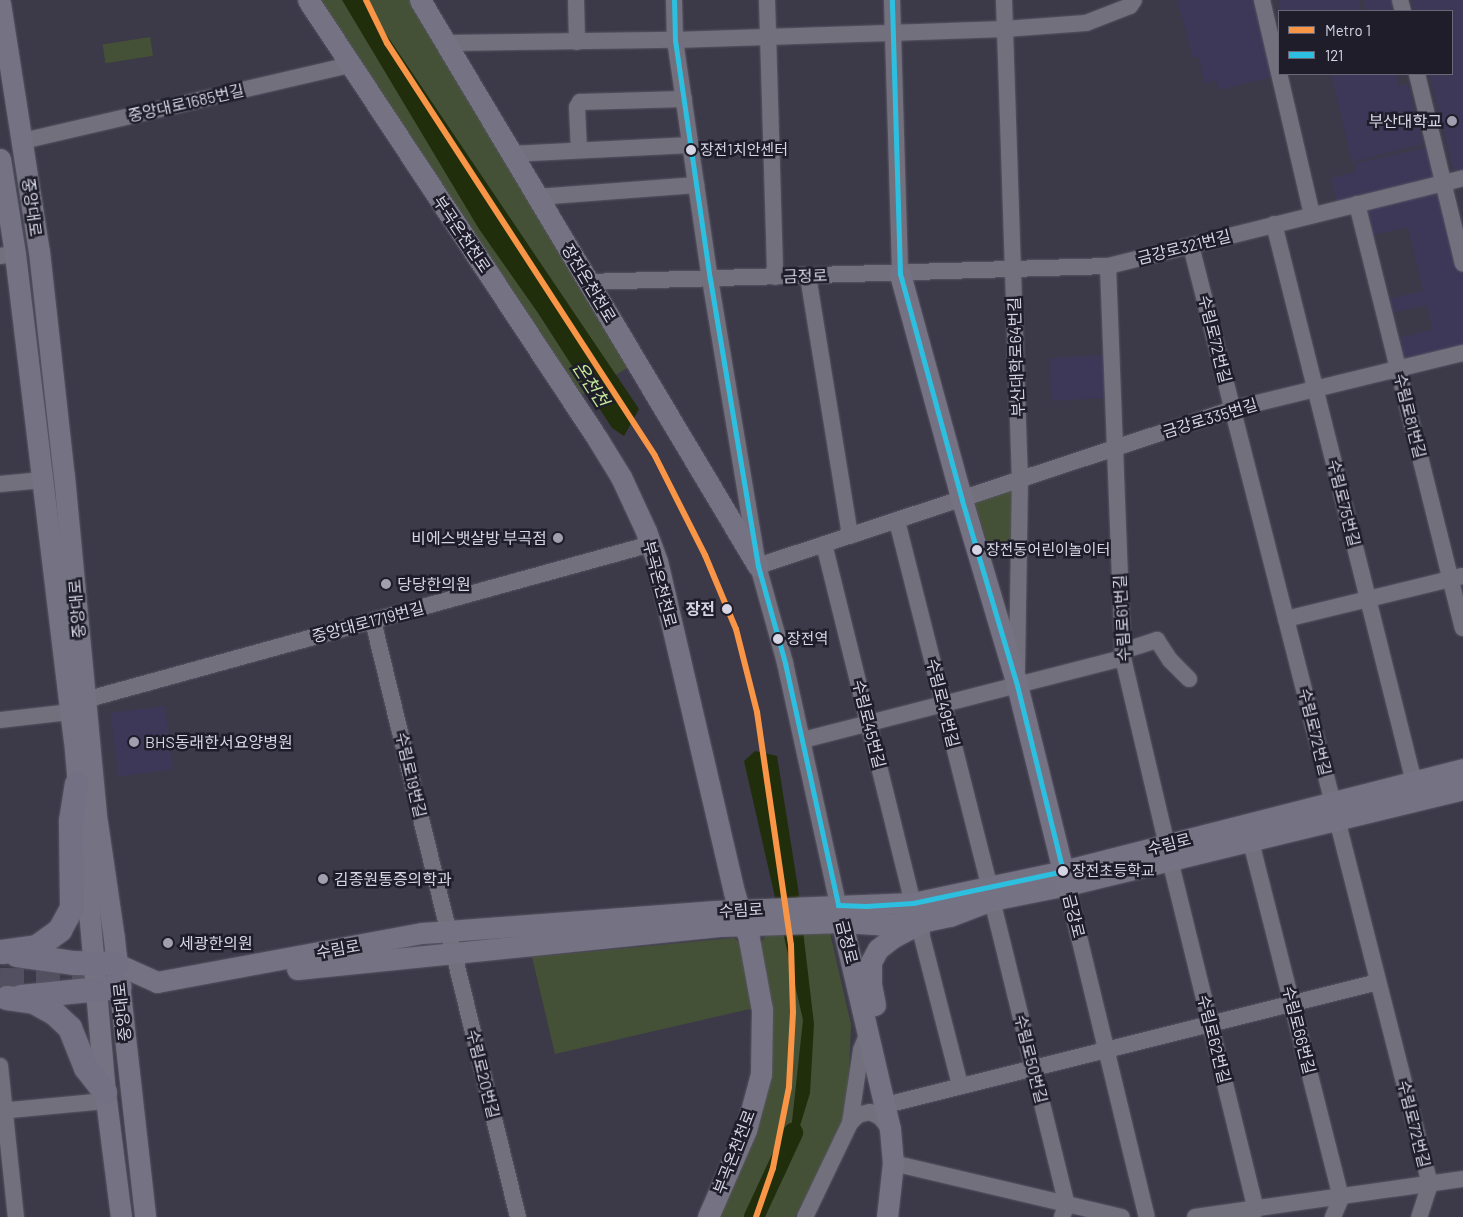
<!DOCTYPE html>
<meta charset="utf-8">
<style>
body{margin:0}
#map{position:relative;width:1463px;height:1217px;overflow:hidden;background:#3c3949;font-family:Barlow,"Noto Sans KR",sans-serif}
div>[style]{position:absolute}
.built>*{inset:0;background:#3d3858;transform-origin:0 0}
.green>*{inset:0;background:#455136;transform-origin:0 0}
.water>*{inset:0;background:#212e0b}
.river>*{height:20px;margin:-10px;padding:0 10px;transform-origin:10px;border-radius:10px;background:#212e0b}
.highway-tunnel>*{height:24px;margin-top:-12px;transform-origin:0;background:repeating-linear-gradient(90deg,#535061 0 24px,transparent 0 36px)}
.roads{filter:drop-shadow(0 0 1px #575563) drop-shadow(0 0 1px #575563)}
.minor>*{height:16px;margin:-8px;padding:0 8px;transform-origin:8px;border-radius:8px;background:#72707d}
.major>*{height:21px;margin:-10.5px;padding:0 10.5px;transform-origin:10.5px;border-radius:10.5px;background:#757383}
.highway>*{height:24px;margin:-12px;padding:0 12px;transform-origin:12px;border-radius:12px;background:#737083}
.bus-1>*{height:5px;margin:-2.5px;padding:0 2.5px;transform-origin:2.5px;border-radius:2.5px;background:#2dbfdf}
.metro-1>*{height:6px;margin:-3px;padding:0 3px;transform-origin:3px;border-radius:3px;background:#f89546}
.dots>*{width:14px;height:14px;translate:-50% -50%;box-sizing:border-box;border:2px solid #1e1d29;border-radius:50%}
span{translate:-50% -50%;white-space:nowrap;text-align:center;line-height:1.15;-webkit-text-stroke:5px #1e1d29;paint-order:stroke}
.bus-label{font-size:15px;color:#d6d5e6}
.left{translate:0 -50%;text-align:left}
.street-label{font-size:16px;color:#d6d5e6}
.poi-label{font-size:16px;color:#d6d5e6}
.right{translate:-100% -50%;text-align:right}
.stop-label{font-size:16px;color:#d6d5e6;font-weight:700}
.water-label{font-size:18px;color:#c3e797;font-style:italic}
.legend{position:absolute;left:1278px;top:10px;width:175px;height:65px;box-sizing:border-box;background:#1e1d29;border:1px solid #686775;margin:0;padding:6px 9px;list-style:none;font-size:15px;color:#d6d5e6}
.legend li{display:flex;align-items:center;gap:10px;height:25px}
.legend b{width:25px;border:1px solid #686775}
</style>
<div id="map">
<div class="built">
<div style="clip-path:polygon(1177px 0,1255px 0,1274px 76px,1219px 90px,1216px 80px,1204px 84px,1199px 57px,1193px 58px)"></div>
<div style="left:1280px;top:0;width:79px;height:11px"></div>
<div style="clip-path:polygon(1363px 0,1396px 0,1399px 11px,1366px 11px)"></div>
<div style="clip-path:polygon(1411px 0,1463px 0,1463px 169px,1454px 171px,1429px 74px,1452px 74px,1452px 11px,1413px 11px)"></div>
<div style="clip-path:polygon(1331px 74px,1396px 74px,1399px 86px,1408px 84px,1423px 144px,1352px 162px)"></div>
<div style="clip-path:polygon(1430px 147px,1438px 179px,1337px 204px,1331px 178px,1356px 172px,1354px 163px)"></div>
<div style="clip-path:polygon(1441px 187px,1463px 276px,1463px 350px,1401px 365px,1395px 339px,1433px 329px,1427px 305px,1392px 313px,1388px 299px,1423px 291px,1408px 227px,1368px 236px,1361px 206px)"></div>
<div style="left:1105px;top:355px;width:43px;height:56px;rotate:87deg"></div>
<div style="left:165px;top:706px;width:64px;height:55px;rotate:83deg"></div>
</div>
<div class="green">
<div style="clip-path:polygon(320px 0,411px 0,632px 365px,582px 395px,574px 396px)"></div>
<div style="left:150px;top:37px;width:19px;height:48px;rotate:81deg"></div>
<div style="clip-path:polygon(1012px 488px,1013px 545px,990px 551px,974px 501px)"></div>
<div style="clip-path:polygon(821px 929px,830px 933px,851px 1024px,849px 1071px,843px 1123px,795px 1217px,716px 1217px,755px 1121px,760px 944px,768px 932px)"></div>
<div style="clip-path:polygon(734px 938px,745px 947px,754px 1008px,555px 1054px,532px 957px)"></div>
</div>
<div class="water">
<div style="clip-path:polygon(342px 0,363px 0,639px 409px,624px 436px,612px 428px,538px 313px,479px 229px)"></div>
<div style="clip-path:polygon(755px 751px,777px 756px,798px 888px,814px 1024px,810px 1093px,786px 1172px,762px 1217px,760px 1217px,790px 1140px,803px 1020px,744px 761px)"></div>
</div>
<div class="river">
<div style="left:754px;top:1217px;width:93px;rotate:-65.1deg"></div>
</div>
<div class="highway-tunnel">
<div style="left:0;top:980px;width:101px;rotate:0.6deg"></div>
</div>
<div class="roads">
<div class="minor">
<div style="left:576px;top:0;width:42px;rotate:88.6deg"></div>
<div style="left:674px;top:0;width:40px;rotate:88.6deg"></div>
<div style="left:675px;top:40px;width:242px;rotate:81.7deg"></div>
<div style="left:710px;top:279px;width:291px;rotate:80.5deg"></div>
<div style="left:758px;top:566px;width:101px;rotate:74.4deg"></div>
<div style="left:785px;top:663px;width:248px;rotate:77.6deg"></div>
<div style="left:767px;top:0;width:277px;rotate:88.3deg"></div>
<div style="left:892px;top:0;width:274px;rotate:88.3deg"></div>
<div style="left:1004px;top:0;width:478px;rotate:88.1deg"></div>
<div style="left:1020px;top:478px;width:192px;rotate:90.9deg"></div>
<div style="left:1262px;top:0;width:221px;rotate:76.9deg"></div>
<div style="left:1400px;top:0;width:11px;rotate:75deg"></div>
<div style="left:446px;top:43px;width:229px;rotate:-0.8deg"></div>
<div style="left:675px;top:40px;width:330px;rotate:-1.9deg"></div>
<div style="left:1005px;top:29px;width:81px;rotate:-4.2deg"></div>
<div style="left:1086px;top:23px;width:47px;rotate:-21.1deg"></div>
<div style="left:1130px;top:6px;width:7px;rotate:-56deg"></div>
<div style="left:1417px;top:74px;width:195px;rotate:76.4deg"></div>
<div style="left:23px;top:141px;width:335px;rotate:-13.1deg"></div>
<div style="left:579px;top:150px;width:43px;rotate:-92.7deg"></div>
<div style="left:577px;top:107px;width:6px;rotate:-59deg"></div>
<div style="left:580px;top:102px;width:104px;rotate:-1.7deg"></div>
<div style="left:511px;top:154px;width:180px;rotate:-2.9deg"></div>
<div style="left:537px;top:197px;width:160px;rotate:-4.3deg"></div>
<div style="left:1357px;top:204px;width:437px;rotate:76deg"></div>
<div style="left:1274px;top:224px;width:575px;rotate:75.92deg"></div>
<div style="left:1191px;top:246px;width:968px;rotate:75.71deg"></div>
<div style="left:1430px;top:1184px;width:35px;rotate:108deg"></div>
<div style="left:0;top:256px;width:15px;rotate:-8deg"></div>
<div style="left:1108px;top:266px;width:392px;rotate:87.8deg"></div>
<div style="left:1123px;top:658px;width:192px;rotate:76.8deg"></div>
<div style="left:808px;top:276px;width:263px;rotate:80.8deg"></div>
<div style="left:588px;top:282px;width:520px;rotate:-1.76deg"></div>
<div style="left:1108px;top:266px;width:366px;rotate:-13.9deg"></div>
<div style="left:0;top:484px;width:43px;rotate:-5.3deg"></div>
<div style="left:897px;top:521px;width:375px;rotate:75.8deg"></div>
<div style="left:824px;top:544px;width:370px;rotate:76.1deg"></div>
<div style="left:758px;top:566px;width:500px;rotate:-18.29deg"></div>
<div style="left:1233px;top:409px;width:237px;rotate:-13.7deg"></div>
<div style="left:1286px;top:619px;width:182px;rotate:-13.7deg"></div>
<div style="left:373px;top:621px;width:613px;rotate:76.33deg"></div>
<div style="left:1123px;top:651px;width:36px;rotate:-18deg"></div>
<div style="left:1157px;top:640px;width:24px;rotate:57deg"></div>
<div style="left:1170px;top:660px;width:27px;rotate:45deg"></div>
<div style="left:85px;top:700px;width:587px;rotate:-15.41deg"></div>
<div style="left:0;top:720px;width:70px;rotate:-6.5deg"></div>
<div style="left:803px;top:740px;width:330px;rotate:-14.4deg"></div>
<div style="left:1251px;top:842px;width:367px;rotate:75.8deg"></div>
<div style="left:1341px;top:1198px;width:21px;rotate:113deg"></div>
<div style="left:1170px;top:860px;width:359px;rotate:76.2deg"></div>
<div style="left:1256px;top:1209px;width:9px;rotate:122deg"></div>
<div style="left:1064px;top:875px;width:352px;rotate:76.4deg"></div>
<div style="left:992px;top:900px;width:314px;rotate:76.2deg"></div>
<div style="left:1067px;top:1205px;width:13px;rotate:113deg"></div>
<div style="left:921px;top:922px;width:15px;rotate:86deg"></div>
<div style="left:922px;top:937px;width:153px;rotate:75.6deg"></div>
<div style="left:0;top:1066px;width:152px;rotate:84deg"></div>
<div style="left:886px;top:1105px;width:507px;rotate:-14.04deg"></div>
<div style="left:0;top:1111px;width:106px;rotate:-5.4deg"></div>
<div style="left:850px;top:1123px;width:11px;rotate:-45deg"></div>
<div style="left:858px;top:1115px;width:12px;rotate:-14deg"></div>
<div style="left:870px;top:1112px;width:11px;rotate:27deg"></div>
<div style="left:880px;top:1117px;width:16px;rotate:50deg"></div>
<div style="left:893px;top:1163px;width:235px;rotate:13.3deg"></div>
<div style="left:805px;top:1217px;width:104px;rotate:-64.4deg"></div>
<div style="left:850px;top:1123px;width:74px;rotate:-81.4deg"></div>
<div style="left:861px;top:1050px;width:22px;rotate:-68deg"></div>
<div style="left:1195px;top:1217px;width:271px;rotate:-8.1deg"></div>
</div>
<div class="major">
<div style="left:308px;top:0;width:525px;rotate:56.58deg"></div>
<div style="left:597px;top:438px;width:46px;rotate:58.4deg"></div>
<div style="left:621px;top:477px;width:60px;rotate:65.2deg"></div>
<div style="left:646px;top:531px;width:32px;rotate:70deg"></div>
<div style="left:657px;top:561px;width:340px;rotate:76.9deg"></div>
<div style="left:734px;top:892px;width:49px;rotate:72.3deg"></div>
<div style="left:749px;top:939px;width:72px;rotate:79.6deg"></div>
<div style="left:762px;top:1010px;width:64px;rotate:90.9deg"></div>
<div style="left:761px;top:1074px;width:58px;rotate:105deg"></div>
<div style="left:746px;top:1130px;width:95px;rotate:113.6deg"></div>
<div style="left:420px;top:0;width:659px;rotate:59.16deg"></div>
<div style="left:0;top:3px;width:251px;rotate:81.1deg"></div>
<div style="left:39px;top:251px;width:226px;rotate:83.7deg"></div>
<div style="left:64px;top:476px;width:348px;rotate:84.6deg"></div>
<div style="left:97px;top:822px;width:118px;rotate:81.7deg"></div>
<div style="left:114px;top:939px;width:280px;rotate:83.6deg"></div>
<div style="left:0;top:159px;width:96px;rotate:81deg"></div>
<div style="left:15px;top:254px;width:489px;rotate:83.1deg"></div>
<div style="left:74px;top:739px;width:354px;rotate:85deg"></div>
<div style="left:105px;top:1092px;width:126px;rotate:82.7deg"></div>
<div style="left:900px;top:274px;width:234px;rotate:74.7deg"></div>
<div style="left:962px;top:500px;width:193px;rotate:73.4deg"></div>
<div style="left:1017px;top:685px;width:192px;rotate:76.1deg"></div>
<div style="left:839px;top:910px;width:225px;rotate:76.9deg"></div>
<div style="left:890px;top:1129px;width:34px;rotate:85deg"></div>
<div style="left:893px;top:1163px;width:54px;rotate:96.3deg"></div>
<div style="left:117px;top:964px;width:44px;rotate:24.2deg"></div>
<div style="left:157px;top:982px;width:269px;rotate:-10.5deg"></div>
<div style="left:422px;top:933px;width:26px;rotate:-4deg"></div>
<div style="left:448px;top:931px;width:268px;rotate:-4.3deg"></div>
<div style="left:715px;top:911px;width:198px;rotate:-2.3deg"></div>
<div style="left:913px;top:903px;width:153px;rotate:-12deg"></div>
<div style="left:1063px;top:871px;width:413px;rotate:-14.3deg"></div>
<div style="left:297px;top:969px;width:424px;rotate:-5.8deg"></div>
<div style="left:719px;top:926px;width:123px;rotate:-1.9deg"></div>
<div style="left:842px;top:922px;width:49px;rotate:3.5deg"></div>
<div style="left:891px;top:925px;width:30px;rotate:-6deg"></div>
<div style="left:921px;top:922px;width:30px;rotate:-12deg"></div>
<div style="left:950px;top:916px;width:45px;rotate:-20.9deg"></div>
<div style="left:992px;top:900px;width:76px;rotate:-11.3deg"></div>
<div style="left:1067px;top:885px;width:407px;rotate:-13.6deg"></div>
<div style="left:875px;top:1005px;width:20px;rotate:-101deg"></div>
<div style="left:871px;top:985px;width:23px;rotate:-90deg"></div>
<div style="left:871px;top:962px;width:15px;rotate:-62deg"></div>
<div style="left:878px;top:949px;width:18px;rotate:-38deg"></div>
<div style="left:892px;top:938px;width:26px;rotate:-28deg"></div>
</div>
<div class="highway">
<div style="left:2px;top:952px;width:35px;rotate:-8deg"></div>
<div style="left:37px;top:947px;width:29px;rotate:-36deg"></div>
<div style="left:60px;top:930px;width:25px;rotate:-61deg"></div>
<div style="left:72px;top:908px;width:87px;rotate:-90.7deg"></div>
<div style="left:71px;top:821px;width:37px;rotate:-81deg"></div>
<div style="left:17px;top:955px;width:58px;rotate:8deg"></div>
<div style="left:74px;top:963px;width:43px;rotate:1.3deg"></div>
<div style="left:21px;top:997px;width:99px;rotate:-5.8deg"></div>
<div style="left:7px;top:998px;width:27px;rotate:8deg"></div>
<div style="left:34px;top:1002px;width:23px;rotate:29deg"></div>
<div style="left:54px;top:1013px;width:22px;rotate:43deg"></div>
<div style="left:70px;top:1028px;width:43px;rotate:68.2deg"></div>
<div style="left:86px;top:1068px;width:31px;rotate:52deg"></div>
</div>
</div>
<div class="bus-1">
<div style="left:674px;top:0;width:40px;rotate:88.6deg"></div>
<div style="left:675px;top:40px;width:242px;rotate:81.7deg"></div>
<div style="left:710px;top:279px;width:291px;rotate:80.5deg"></div>
<div style="left:758px;top:566px;width:101px;rotate:74.4deg"></div>
<div style="left:785px;top:663px;width:248px;rotate:77.6deg"></div>
<div style="left:838px;top:905px;width:28px;rotate:2deg"></div>
<div style="left:866px;top:906px;width:47px;rotate:-3.7deg"></div>
<div style="left:913px;top:903px;width:153px;rotate:-12deg"></div>
<div style="left:1063px;top:871px;width:192px;rotate:-103.9deg"></div>
<div style="left:1017px;top:685px;width:193px;rotate:-106.6deg"></div>
<div style="left:962px;top:500px;width:234px;rotate:-105.3deg"></div>
<div style="left:900px;top:274px;width:274px;rotate:-91.7deg"></div>
</div>
<div class="metro-1">
<div style="left:366px;top:0;width:48px;rotate:64deg"></div>
<div style="left:387px;top:43px;width:492px;rotate:57deg"></div>
<div style="left:655px;top:456px;width:111px;rotate:63.2deg"></div>
<div style="left:705px;top:555px;width:80px;rotate:67.3deg"></div>
<div style="left:736px;top:629px;width:86px;rotate:75.8deg"></div>
<div style="left:757px;top:712px;width:235px;rotate:81.7deg"></div>
<div style="left:791px;top:945px;width:67px;rotate:88.3deg"></div>
<div style="left:793px;top:1012px;width:75px;rotate:93.1deg"></div>
<div style="left:789px;top:1087px;width:83px;rotate:101.2deg"></div>
<div style="left:773px;top:1168px;width:52px;rotate:109.1deg"></div>
</div>
<div class="dots">
<div style="left:1452px;top:121px;background:#a09eaf"></div>
<div style="left:691px;top:150px;background:#d6d5e6"></div>
<div style="left:558px;top:538px;background:#a09eaf"></div>
<div style="left:977px;top:550px;background:#d6d5e6"></div>
<div style="left:386px;top:584px;background:#a09eaf"></div>
<div style="left:727px;top:609px;background:#d6d5e6"></div>
<div style="left:778px;top:639px;background:#d6d5e6"></div>
<div style="left:134px;top:742px;background:#a09eaf"></div>
<div style="left:1063px;top:871px;background:#d6d5e6"></div>
<div style="left:323px;top:879px;background:#a09eaf"></div>
<div style="left:168px;top:943px;background:#a09eaf"></div>
</div>
<div class="bus-label">
<span class="left" style="left:700px;top:150px">장전1치안센터</span>
<span class="left" style="left:986px;top:550px">장전동어린이놀이터</span>
<span class="left" style="left:787px;top:639px">장전역</span>
<span class="left" style="left:1072px;top:871px">장전초등학교</span>
</div>
<div class="street-label">
<span style="left:186px;top:103px;rotate:-13deg">중앙대로1685번길</span>
<span style="left:32px;top:207px;rotate:82deg">중앙대로</span>
<span style="left:462px;top:234px;rotate:56deg">부곡온천천로</span>
<span style="left:1184px;top:247px;rotate:-14deg">금강로321번길</span>
<span style="left:805px;top:276px;rotate:-2deg">금정로</span>
<span style="left:589px;top:283px;rotate:59deg">장전온천천로</span>
<span style="left:1215px;top:339px;rotate:76deg">수림로72번길</span>
<span style="left:1016px;top:357px;rotate:-92deg">부산대학로64번길</span>
<span style="left:1410px;top:416px;rotate:76deg">수림로81번길</span>
<span style="left:1210px;top:418px;rotate:-17deg">금강로335번길</span>
<span style="left:1344px;top:503px;rotate:76deg">수림로75번길</span>
<span style="left:660px;top:584px;rotate:75deg">부곡온천천로</span>
<span style="left:77px;top:609px;rotate:-95deg">중앙대로</span>
<span style="left:1122px;top:618px;rotate:-93deg">수림로61번길</span>
<span style="left:368px;top:622px;rotate:-15deg">중앙대로1719번길</span>
<span style="left:943px;top:703px;rotate:76deg">수림로49번길</span>
<span style="left:869px;top:724px;rotate:76deg">수림로45번길</span>
<span style="left:1315px;top:732px;rotate:76deg">수림로72번길</span>
<span style="left:411px;top:775px;rotate:77deg">수림로19번길</span>
<span style="left:1169px;top:844px;rotate:-14deg">수림로</span>
<span style="left:741px;top:910px;rotate:-3deg">수림로</span>
<span style="left:1074px;top:916px;rotate:76deg">금강로</span>
<span style="left:847px;top:942px;rotate:76deg">금정로</span>
<span style="left:338px;top:949px;rotate:-10deg">수림로</span>
<span style="left:122px;top:1012px;rotate:-96deg">중앙대로</span>
<span style="left:1299px;top:1030px;rotate:76deg">수림로66번길</span>
<span style="left:1214px;top:1039px;rotate:76deg">수림로62번길</span>
<span style="left:1031px;top:1059px;rotate:76deg">수림로50번길</span>
<span style="left:483px;top:1074px;rotate:76deg">수림로20번길</span>
<span style="left:1414px;top:1124px;rotate:76deg">수림로72번길</span>
<span style="left:734px;top:1152px;rotate:-69deg">부곡온천천로</span>
</div>
<div class="poi-label">
<span class="right" style="left:1442px;top:121px">부산대학교</span>
<span class="right" style="left:547px;top:538px">비에스뱃살방 부곡점</span>
<span class="left" style="left:397px;top:584px">당당한의원</span>
<span class="left" style="left:145px;top:742px">BHS동래한서요양병원</span>
<span class="left" style="left:334px;top:879px">김종원통증의학과</span>
<span class="left" style="left:179px;top:943px">세광한의원</span>
</div>
<div class="stop-label">
<span class="right" style="left:715px;top:609px">장전</span>
</div>
<div class="water-label">
<span style="left:591px;top:384px;rotate:57deg">온천천</span>
</div>
<ul class="legend">
<li><b style="height:6px;background:#f89546"></b>Metro 1</li>
<li><b style="height:6px;background:#2dbfdf"></b>121</li>
</ul>
</div>
